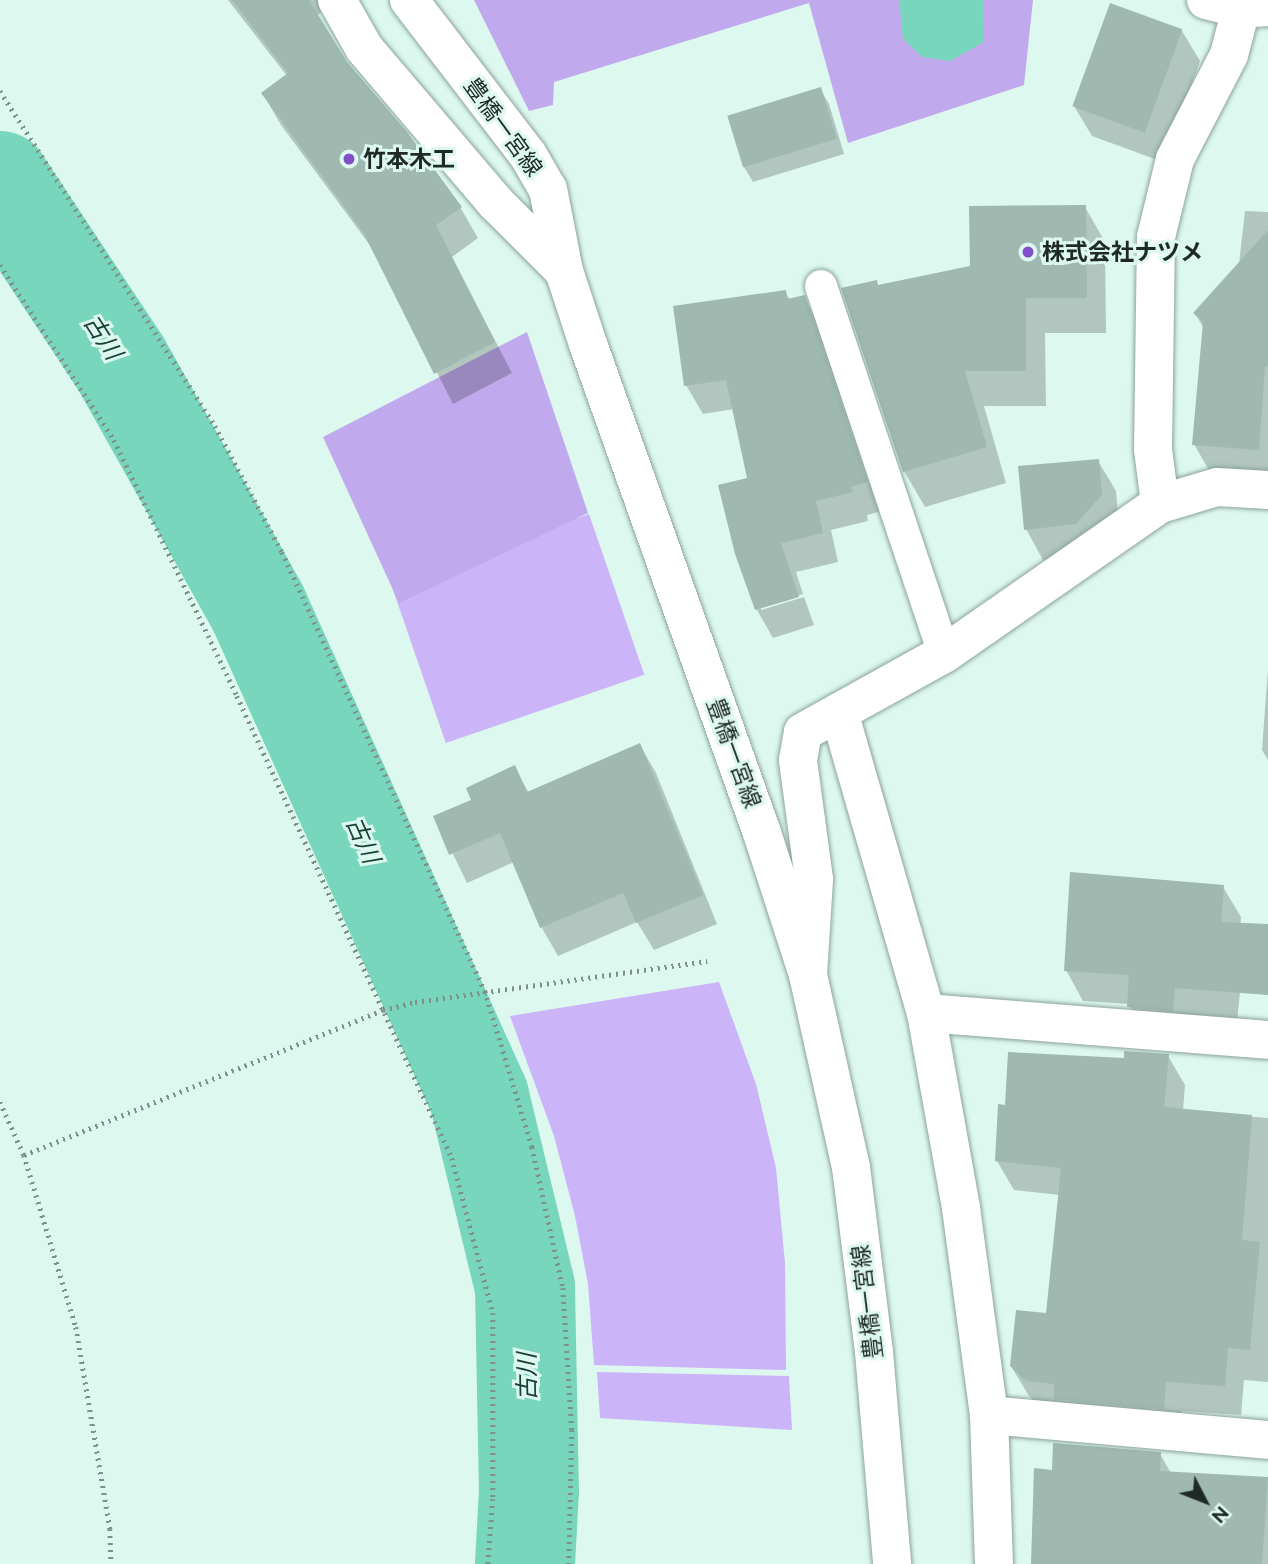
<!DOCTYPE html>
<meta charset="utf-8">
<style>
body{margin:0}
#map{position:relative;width:1268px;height:1564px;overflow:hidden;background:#ddf8ef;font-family:Raleway,"Noto Sans JP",sans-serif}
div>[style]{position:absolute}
.green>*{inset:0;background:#cbb4f7;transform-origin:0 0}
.forest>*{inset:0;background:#c0aaed}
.water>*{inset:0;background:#78d6bd}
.shadow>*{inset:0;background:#0003}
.river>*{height:100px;margin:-50px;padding:0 50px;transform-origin:50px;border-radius:50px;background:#78d6bd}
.building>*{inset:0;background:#9fb8b0;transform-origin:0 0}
.path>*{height:4.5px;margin-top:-2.25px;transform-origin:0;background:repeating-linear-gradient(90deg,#7d908a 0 2px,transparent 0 7px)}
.roads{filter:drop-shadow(0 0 2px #8ba39c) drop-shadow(0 0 2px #8ba39c)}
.lane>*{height:32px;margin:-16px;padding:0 16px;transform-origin:16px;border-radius:16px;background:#fff}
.street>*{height:38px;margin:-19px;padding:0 19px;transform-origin:19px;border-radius:19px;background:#fff}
.secondary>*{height:38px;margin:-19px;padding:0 19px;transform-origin:19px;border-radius:19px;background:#fff}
.dots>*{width:19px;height:19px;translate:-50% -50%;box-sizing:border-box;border:4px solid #ddf8ef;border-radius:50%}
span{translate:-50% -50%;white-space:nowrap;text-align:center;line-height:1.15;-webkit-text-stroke:6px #ddf8ef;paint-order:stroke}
.street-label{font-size:23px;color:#1f2926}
.poi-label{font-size:23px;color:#1f2926;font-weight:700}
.left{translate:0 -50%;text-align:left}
.water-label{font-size:24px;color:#174137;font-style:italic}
.north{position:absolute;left:1170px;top:1466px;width:70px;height:70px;-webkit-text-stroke:5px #ddf8ef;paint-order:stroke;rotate:132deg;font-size:19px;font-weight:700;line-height:28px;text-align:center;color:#1f2926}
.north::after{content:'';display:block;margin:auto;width:24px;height:32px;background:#1f2926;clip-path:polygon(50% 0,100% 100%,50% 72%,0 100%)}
</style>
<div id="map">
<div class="green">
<div style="left:589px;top:514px;width:170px;height:210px;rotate:71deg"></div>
<div style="clip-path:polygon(719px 982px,756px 1084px,776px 1168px,785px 1263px,786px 1370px,594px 1365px,588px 1284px,575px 1216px,554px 1136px,510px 1016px)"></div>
<div style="clip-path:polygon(597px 1372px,789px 1376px,792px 1430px,600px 1418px)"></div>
</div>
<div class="forest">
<div style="clip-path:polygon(474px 0,1033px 0,1024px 85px,848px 143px,809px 3px,554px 82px,553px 105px,529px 111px)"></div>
<div style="clip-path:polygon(527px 332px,588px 513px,399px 603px,323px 437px)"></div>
</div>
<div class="water">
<div style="clip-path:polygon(899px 0,983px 0,984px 42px,950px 61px,922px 57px,903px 39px)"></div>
</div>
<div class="shadow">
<div style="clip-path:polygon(228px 0,318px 0,324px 10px,318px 15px,345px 62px,460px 207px,478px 238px,452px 257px,512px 373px,453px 404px,375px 252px,281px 125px,263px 94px,287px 76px)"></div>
<div style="clip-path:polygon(1182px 31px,1200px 61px,1163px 162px,1092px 136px,1074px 106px)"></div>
<div style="clip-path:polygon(820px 89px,829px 104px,844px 154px,753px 182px,744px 167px,730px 117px)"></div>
<div style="clip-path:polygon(1085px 207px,1105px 242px,1106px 333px,1045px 333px,1046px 406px,984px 406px,1006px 483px,925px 507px,904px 471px,879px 287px,972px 268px)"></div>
<div style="clip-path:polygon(1245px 211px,1268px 212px,1268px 479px,1211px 474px,1194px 444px,1204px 329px,1195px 313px,1239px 264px)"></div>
<div style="clip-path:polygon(785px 291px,790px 300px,804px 297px,820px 326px,882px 511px,867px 515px,868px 521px,831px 530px,838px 562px,796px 572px,803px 594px,761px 607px,761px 610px,804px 597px,814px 625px,773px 638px,757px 610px,720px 487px,749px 480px,734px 409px,703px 414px,686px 385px)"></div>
<div style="clip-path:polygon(1098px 461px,1116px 491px,1119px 526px,1093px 554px,1043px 560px,1026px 529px)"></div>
<div style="clip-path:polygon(1268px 669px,1268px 760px,1262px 750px)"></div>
<div style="clip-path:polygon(640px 745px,656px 773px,717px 924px,654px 950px,637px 922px,558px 956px,542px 928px,514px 862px,467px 883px,435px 817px,473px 801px,514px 767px,529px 793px)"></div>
<div style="clip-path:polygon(1223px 887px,1241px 917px,1238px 953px,1243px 962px,1237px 1022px,1146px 1037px,1129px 1004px,1083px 1001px,1066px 970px)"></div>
<div style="clip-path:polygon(1168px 1056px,1185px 1085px,1183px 1111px,1268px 1118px,1268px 1382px,1244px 1380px,1241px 1415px,1182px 1411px,1180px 1438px,1044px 1410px,1029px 1396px,1011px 1366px,1047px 1315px,1060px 1195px,1014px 1190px,997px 1161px,1007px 1106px,1125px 1060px)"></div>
<div style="clip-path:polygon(1160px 1454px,1171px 1473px,1268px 1478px,1268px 1564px,1033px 1564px,1054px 1471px)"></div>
</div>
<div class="river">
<div style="left:0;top:181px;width:217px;rotate:56.5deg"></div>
<div style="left:120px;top:362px;width:282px;rotate:60.7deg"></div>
<div style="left:258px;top:608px;width:537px;rotate:65.68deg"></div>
<div style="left:479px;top:1097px;width:195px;rotate:76.4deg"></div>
<div style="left:525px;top:1287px;width:203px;rotate:88.9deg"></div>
<div style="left:529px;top:1490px;width:74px;rotate:93.1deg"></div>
</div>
<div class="building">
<div style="clip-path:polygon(232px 0,309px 0,347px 62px,407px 132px,462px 207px,436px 225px,495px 342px,434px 374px,363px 232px,261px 93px,288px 73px)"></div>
<div style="left:1110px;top:3px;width:77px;height:110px;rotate:20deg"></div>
<div style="left:821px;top:87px;width:54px;height:98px;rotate:73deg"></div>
<div style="clip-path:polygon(1086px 205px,1087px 298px,1026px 298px,1026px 371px,965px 371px,987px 447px,903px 472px,841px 288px,877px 280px,878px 285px,970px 266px,969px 206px)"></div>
<div style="clip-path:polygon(1268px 230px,1268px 366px,1265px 366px,1259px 450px,1192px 445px,1203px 322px,1193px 313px)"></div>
<div style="clip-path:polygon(786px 290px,787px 299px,805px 295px,867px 482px,851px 487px,853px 492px,816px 501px,823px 533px,781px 543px,799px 597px,755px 610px,735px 554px,718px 485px,747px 478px,726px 380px,684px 386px,673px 306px)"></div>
<div style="clip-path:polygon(1099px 459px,1102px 495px,1076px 524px,1024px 530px,1018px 466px)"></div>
<div style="clip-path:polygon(640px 743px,703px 895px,636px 923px,623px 893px,540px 928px,500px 833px,449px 855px,433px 816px,471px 800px,466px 788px,515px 765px,527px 792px)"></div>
<div style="clip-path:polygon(1070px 872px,1224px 885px,1221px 922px,1268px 924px,1268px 995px,1175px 988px,1173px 1011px,1127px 1007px,1129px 975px,1064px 971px)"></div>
<div style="clip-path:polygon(1124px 1051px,1169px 1054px,1164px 1107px,1252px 1115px,1242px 1240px,1260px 1242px,1250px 1350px,1228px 1348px,1225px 1386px,1166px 1382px,1164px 1409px,1054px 1399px,1054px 1384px,1026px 1381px,1010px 1366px,1016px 1310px,1046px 1313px,1061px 1168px,995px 1161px,998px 1104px,1005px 1105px,1008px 1052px,1124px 1058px)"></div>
<div style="clip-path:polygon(1053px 1443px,1161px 1452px,1160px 1471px,1268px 1477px,1262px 1564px,1031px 1564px,1034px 1468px,1052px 1470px)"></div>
</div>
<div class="path">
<div style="left:0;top:91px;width:398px;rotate:57.3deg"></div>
<div style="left:215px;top:426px;width:143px;rotate:62deg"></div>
<div style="left:282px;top:552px;width:484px;rotate:65.2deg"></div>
<div style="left:485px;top:991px;width:163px;rotate:73.2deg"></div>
<div style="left:532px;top:1147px;width:144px;rotate:77.6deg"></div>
<div style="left:563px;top:1288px;width:142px;rotate:86.4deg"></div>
<div style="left:572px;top:1430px;width:134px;rotate:91.3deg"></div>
<div style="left:0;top:265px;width:209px;rotate:56.9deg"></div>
<div style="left:114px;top:440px;width:284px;rotate:64.3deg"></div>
<div style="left:237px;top:696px;width:510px;rotate:65.04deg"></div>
<div style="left:452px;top:1158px;width:160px;rotate:75.2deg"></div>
<div style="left:493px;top:1313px;width:186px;rotate:90deg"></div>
<div style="left:493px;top:1499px;width:65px;rotate:94.4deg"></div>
<div style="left:0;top:1102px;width:58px;rotate:65.6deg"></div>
<div style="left:24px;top:1155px;width:180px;rotate:73.2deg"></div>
<div style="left:76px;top:1327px;width:205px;rotate:80.4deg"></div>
<div style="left:110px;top:1529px;width:35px;rotate:88deg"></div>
<div style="left:24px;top:1155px;width:387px;rotate:-22deg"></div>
<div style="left:383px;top:1010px;width:33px;rotate:-14deg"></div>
<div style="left:415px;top:1002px;width:295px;rotate:-8deg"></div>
</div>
<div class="roads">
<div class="lane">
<div style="left:821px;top:286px;width:388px;rotate:71.5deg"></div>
</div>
<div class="street">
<div style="left:337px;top:0;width:55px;rotate:60.6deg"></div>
<div style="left:364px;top:48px;width:204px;rotate:49.6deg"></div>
<div style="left:496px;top:203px;width:96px;rotate:45deg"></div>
<div style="left:1206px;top:0;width:36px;rotate:14deg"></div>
<div style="left:1241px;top:9px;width:27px;rotate:-4deg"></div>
<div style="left:1160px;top:504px;width:59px;rotate:-16.6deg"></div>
<div style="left:1217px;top:487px;width:51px;rotate:3.4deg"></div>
<div style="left:839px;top:712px;width:313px;rotate:73.9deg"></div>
<div style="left:926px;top:1013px;width:198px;rotate:79.8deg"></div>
<div style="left:961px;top:1208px;width:209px;rotate:82.3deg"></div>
<div style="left:989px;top:1415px;width:149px;rotate:88.1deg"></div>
<div style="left:808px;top:975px;width:96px;rotate:-86.4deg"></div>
<div style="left:814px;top:879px;width:120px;rotate:-97.7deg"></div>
<div style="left:798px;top:760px;width:28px;rotate:-80deg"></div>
<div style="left:803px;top:732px;width:161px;rotate:-29deg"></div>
<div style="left:944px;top:654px;width:263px;rotate:-34.8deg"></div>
<div style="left:1160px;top:504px;width:55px;rotate:-97.3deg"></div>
<div style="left:1153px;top:449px;width:212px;rotate:-89.2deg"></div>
<div style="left:1156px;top:237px;width:80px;rotate:-76.3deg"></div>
<div style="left:1175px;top:159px;width:117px;rotate:-62.6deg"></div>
<div style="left:1229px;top:55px;width:48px;rotate:-75.4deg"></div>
<div style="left:926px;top:1013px;width:343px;rotate:4.5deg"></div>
<div style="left:989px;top:1415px;width:280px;rotate:5.1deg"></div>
</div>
<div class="secondary">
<div style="left:409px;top:0;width:195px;rotate:52.5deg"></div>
<div style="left:528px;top:155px;width:39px;rotate:60deg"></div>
<div style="left:548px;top:189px;width:84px;rotate:79deg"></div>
<div style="left:564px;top:271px;width:77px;rotate:71.8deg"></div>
<div style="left:588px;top:344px;width:516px;rotate:70.41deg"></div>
<div style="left:761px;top:830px;width:152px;rotate:72deg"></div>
<div style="left:808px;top:975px;width:197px;rotate:77.4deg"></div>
<div style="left:851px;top:1167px;width:186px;rotate:82.9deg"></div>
<div style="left:874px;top:1352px;width:213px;rotate:85.1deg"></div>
</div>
</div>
<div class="dots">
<div style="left:349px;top:159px;background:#814fc7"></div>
<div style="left:1028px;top:252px;background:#814fc7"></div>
</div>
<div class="street-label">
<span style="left:503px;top:127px;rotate:54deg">豊橋一宮線</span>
<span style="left:734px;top:753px;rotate:70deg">豊橋一宮線</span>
<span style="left:867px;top:1302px;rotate:-97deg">豊橋一宮線</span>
</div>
<div class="poi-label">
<span class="left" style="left:363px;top:159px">竹本木工</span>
<span class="left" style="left:1042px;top:252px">株式会社ナツメ</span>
</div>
<div class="water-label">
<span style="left:103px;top:337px;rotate:57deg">古川</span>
<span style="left:363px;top:840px;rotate:66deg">古川</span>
<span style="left:527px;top:1377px;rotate:-91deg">古川</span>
</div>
<div class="north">N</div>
</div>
